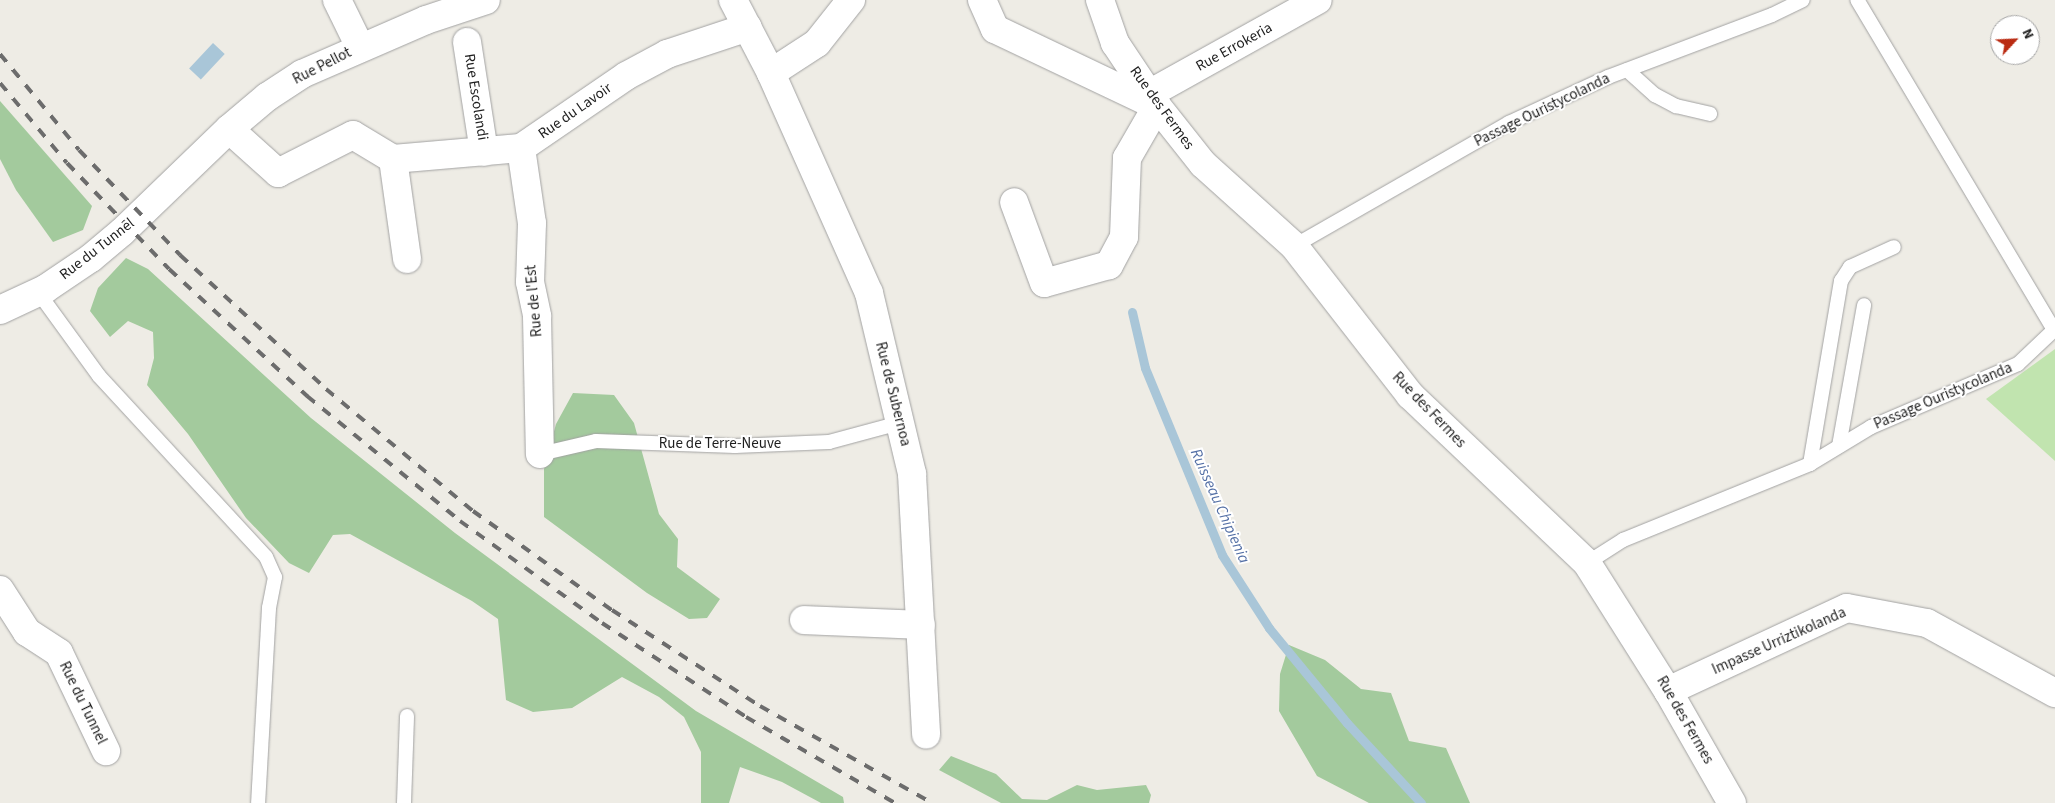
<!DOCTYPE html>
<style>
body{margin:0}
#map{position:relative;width:2055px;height:803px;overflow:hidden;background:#eeece5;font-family:"Source Sans 3",sans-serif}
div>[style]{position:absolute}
.grass>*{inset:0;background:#c1e4af}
.forest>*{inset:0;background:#a3ca9d}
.water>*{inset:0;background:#a9c6d8;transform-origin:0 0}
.stream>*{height:9px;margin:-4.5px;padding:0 4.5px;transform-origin:4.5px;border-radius:4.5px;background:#a9c6d8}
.roads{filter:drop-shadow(0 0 1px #a2a2a2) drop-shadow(0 0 1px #a2a2a2)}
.lane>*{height:14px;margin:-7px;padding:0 7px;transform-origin:7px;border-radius:7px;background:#fff}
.street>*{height:28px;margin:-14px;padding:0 14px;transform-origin:14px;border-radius:14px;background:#fff}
.rail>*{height:4px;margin-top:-2px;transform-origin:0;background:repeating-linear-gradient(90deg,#6c6c6c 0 10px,transparent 0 20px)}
span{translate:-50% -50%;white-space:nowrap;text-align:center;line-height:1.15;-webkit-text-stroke:4px #fff;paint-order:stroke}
.street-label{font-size:15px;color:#1e1e1e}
.water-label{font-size:16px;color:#536fa5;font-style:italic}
.north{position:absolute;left:1990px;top:15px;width:50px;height:50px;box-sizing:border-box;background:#fff;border:1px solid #a5a5a5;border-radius:50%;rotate:65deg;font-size:14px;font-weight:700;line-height:20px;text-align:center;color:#1e1e1e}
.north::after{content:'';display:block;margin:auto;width:18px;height:22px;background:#ba2b12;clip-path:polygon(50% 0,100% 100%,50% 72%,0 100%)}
</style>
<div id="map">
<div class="grass">
<div style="clip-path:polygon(2055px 349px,2055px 461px,1986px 399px)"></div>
</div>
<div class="forest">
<div style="clip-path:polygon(0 101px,92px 206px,83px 230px,53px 242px,16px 190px,0 159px)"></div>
<div style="clip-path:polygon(126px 258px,148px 269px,311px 418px,455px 533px,696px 711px,843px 797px,844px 803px,821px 803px,782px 782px,740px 767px,729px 803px,701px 803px,701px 752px,684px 717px,659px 697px,622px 677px,572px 708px,533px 712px,506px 700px,498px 619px,472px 601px,350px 534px,333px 535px,309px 573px,289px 563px,246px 518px,188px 434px,147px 385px,154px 358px,153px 332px,128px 321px,110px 337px,90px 311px,98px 288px)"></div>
<div style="clip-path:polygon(573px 393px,614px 395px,634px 423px,659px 514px,678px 539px,677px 567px,720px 599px,707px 618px,689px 619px,647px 593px,544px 517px,544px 469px,556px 424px)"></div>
<div style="clip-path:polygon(1289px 645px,1325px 660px,1361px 689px,1391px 693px,1409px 741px,1446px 748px,1470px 803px,1369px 803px,1317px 776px,1279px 711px,1280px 674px)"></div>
<div style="clip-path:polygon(951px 756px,996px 774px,1022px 799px,1047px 800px,1077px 785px,1097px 790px,1146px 785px,1151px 795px,1149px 803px,1001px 803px,939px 770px)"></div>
</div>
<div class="water">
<div style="left:213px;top:43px;width:16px;height:35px;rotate:43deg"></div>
</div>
<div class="stream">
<div style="left:1132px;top:312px;width:57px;rotate:76.9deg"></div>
<div style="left:1145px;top:368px;width:202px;rotate:67.6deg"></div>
<div style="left:1222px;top:555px;width:87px;rotate:57.2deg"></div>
<div style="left:1269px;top:628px;width:123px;rotate:50.6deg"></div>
<div style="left:1347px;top:723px;width:109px;rotate:47.2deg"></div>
</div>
<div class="roads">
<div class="lane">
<div style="left:1627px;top:70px;width:38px;rotate:42deg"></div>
<div style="left:1655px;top:95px;width:24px;rotate:28deg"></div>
<div style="left:1676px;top:106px;width:35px;rotate:13deg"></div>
<div style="left:1294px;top:246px;width:248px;rotate:-29.8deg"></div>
<div style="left:1509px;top:123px;width:109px;rotate:-24.9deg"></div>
<div style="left:1608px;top:77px;width:175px;rotate:-20.7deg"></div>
<div style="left:1772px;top:15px;width:34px;rotate:-26deg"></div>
<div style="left:38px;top:292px;width:104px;rotate:54deg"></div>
<div style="left:99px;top:376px;width:246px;rotate:47.3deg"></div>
<div style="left:266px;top:557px;width:22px;rotate:66deg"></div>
<div style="left:275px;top:577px;width:32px;rotate:101deg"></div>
<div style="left:269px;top:608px;width:195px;rotate:93.2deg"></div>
<div style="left:1839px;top:446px;width:143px;rotate:-79.9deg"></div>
<div style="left:540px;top:454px;width:57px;rotate:-13.1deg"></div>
<div style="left:596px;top:441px;width:139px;rotate:2.1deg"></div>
<div style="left:735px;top:446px;width:94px;rotate:-2.4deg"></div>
<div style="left:829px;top:442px;width:73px;rotate:-15deg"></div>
<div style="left:1810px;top:464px;width:186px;rotate:-80.4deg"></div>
<div style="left:1841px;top:281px;width:17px;rotate:-57deg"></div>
<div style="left:1850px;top:267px;width:48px;rotate:-24.4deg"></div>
<div style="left:1587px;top:563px;width:43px;rotate:-32.6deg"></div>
<div style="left:1623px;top:540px;width:202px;rotate:-22.1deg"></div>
<div style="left:1810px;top:464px;width:71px;rotate:-31.2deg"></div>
<div style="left:1871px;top:427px;width:160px;rotate:-23.2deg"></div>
<div style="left:2018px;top:364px;width:50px;rotate:-43.4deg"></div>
<div style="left:2054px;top:330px;width:384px;rotate:-120.8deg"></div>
<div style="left:404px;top:803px;width:87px;rotate:-88deg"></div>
</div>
<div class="street">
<div style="left:337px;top:0;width:52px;rotate:63.9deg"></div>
<div style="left:733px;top:0;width:82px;rotate:62.5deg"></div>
<div style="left:771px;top:73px;width:241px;rotate:66deg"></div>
<div style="left:869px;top:293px;width:186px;rotate:76.6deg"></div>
<div style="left:912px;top:474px;width:261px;rotate:86.9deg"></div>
<div style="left:982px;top:0;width:32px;rotate:66deg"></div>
<div style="left:995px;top:29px;width:179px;rotate:25.4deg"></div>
<div style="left:1157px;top:106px;width:60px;rotate:120deg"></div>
<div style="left:1127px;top:158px;width:79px;rotate:92.2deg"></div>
<div style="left:1124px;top:237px;width:32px;rotate:118deg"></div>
<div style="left:1109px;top:265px;width:67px;rotate:164.5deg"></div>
<div style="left:1044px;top:283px;width:86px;rotate:-110.3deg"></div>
<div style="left:1100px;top:0;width:46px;rotate:70.8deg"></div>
<div style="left:1115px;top:43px;width:76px;rotate:56.3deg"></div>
<div style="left:1157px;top:106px;width:74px;rotate:51.6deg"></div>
<div style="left:1203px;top:164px;width:122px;rotate:42deg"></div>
<div style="left:1294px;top:246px;width:189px;rotate:52.1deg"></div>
<div style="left:1410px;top:395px;width:244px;rotate:43.5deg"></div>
<div style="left:1587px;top:563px;width:151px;rotate:57.7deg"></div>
<div style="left:1668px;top:691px;width:129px;rotate:60.3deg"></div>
<div style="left:467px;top:42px;width:111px;rotate:81.2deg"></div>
<div style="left:771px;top:73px;width:55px;rotate:-33.1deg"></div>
<div style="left:817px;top:43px;width:55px;rotate:-51.7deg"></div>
<div style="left:1149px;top:94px;width:193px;rotate:-29.1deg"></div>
<div style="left:229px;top:129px;width:66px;rotate:41.9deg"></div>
<div style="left:278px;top:173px;width:84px;rotate:-26.9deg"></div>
<div style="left:353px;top:135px;width:47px;rotate:31deg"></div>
<div style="left:393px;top:159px;width:128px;rotate:-4.9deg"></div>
<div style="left:521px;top:148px;width:127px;rotate:-34.4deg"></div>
<div style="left:626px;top:76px;width:47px;rotate:-28.2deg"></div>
<div style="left:667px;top:54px;width:85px;rotate:-18.4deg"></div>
<div style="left:521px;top:148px;width:76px;rotate:81.7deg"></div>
<div style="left:532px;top:223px;width:59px;rotate:91.9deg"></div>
<div style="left:530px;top:282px;width:35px;rotate:78deg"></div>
<div style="left:537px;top:316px;width:138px;rotate:88.8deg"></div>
<div style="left:393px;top:159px;width:101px;rotate:82deg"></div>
<div style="left:0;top:310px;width:50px;rotate:-25deg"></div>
<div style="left:45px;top:289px;width:55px;rotate:-34deg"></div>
<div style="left:91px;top:258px;width:40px;rotate:-40deg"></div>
<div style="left:122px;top:232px;width:149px;rotate:-43.9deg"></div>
<div style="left:229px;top:129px;width:50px;rotate:-40.1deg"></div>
<div style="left:267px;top:97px;width:42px;rotate:-33.3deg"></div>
<div style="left:302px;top:74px;width:135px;rotate:-23.5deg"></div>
<div style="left:426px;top:20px;width:63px;rotate:-18.4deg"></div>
<div style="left:0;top:590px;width:50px;rotate:57.3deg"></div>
<div style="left:27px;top:632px;width:38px;rotate:33deg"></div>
<div style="left:59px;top:653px;width:109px;rotate:64.4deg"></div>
<div style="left:804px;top:620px;width:117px;rotate:2.4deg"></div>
<div style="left:1668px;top:691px;width:197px;rotate:-24.9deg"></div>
<div style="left:1847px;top:608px;width:81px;rotate:10.6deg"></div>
<div style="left:1927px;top:623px;width:146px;rotate:28.7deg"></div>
</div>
</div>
<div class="rail">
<div style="left:0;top:54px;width:124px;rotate:50.5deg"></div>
<div style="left:79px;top:150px;width:146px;rotate:46.1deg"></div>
<div style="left:180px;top:255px;width:198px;rotate:42.5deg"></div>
<div style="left:326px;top:389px;width:191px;rotate:39.7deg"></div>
<div style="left:473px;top:511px;width:171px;rotate:35.5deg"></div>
<div style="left:612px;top:610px;width:176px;rotate:33deg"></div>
<div style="left:760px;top:706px;width:197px;rotate:29.4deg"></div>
<div style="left:0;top:83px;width:104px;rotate:50.1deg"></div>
<div style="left:67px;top:163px;width:147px;rotate:46.1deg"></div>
<div style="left:169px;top:269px;width:188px;rotate:42.6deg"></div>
<div style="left:307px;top:396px;width:198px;rotate:39.2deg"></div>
<div style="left:460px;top:521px;width:175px;rotate:35.7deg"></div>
<div style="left:602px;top:623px;width:172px;rotate:33.1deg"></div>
<div style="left:746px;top:717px;width:172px;rotate:30deg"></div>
</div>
<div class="street-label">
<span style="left:1234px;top:47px;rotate:-29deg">Rue Errokeria</span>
<span style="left:322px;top:66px;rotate:-27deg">Rue Pellot</span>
<span style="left:476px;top:97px;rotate:81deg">Rue Escolandi</span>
<span style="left:1162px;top:108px;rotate:54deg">Rue des Fermes</span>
<span style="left:1542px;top:110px;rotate:-26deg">Passage Ouristycolanda</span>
<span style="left:575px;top:111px;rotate:-35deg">Rue du Lavoir</span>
<span style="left:97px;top:249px;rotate:-38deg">Rue du Tunnel</span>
<span style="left:534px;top:301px;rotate:-95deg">Rue de l'Est</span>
<span style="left:893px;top:394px;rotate:76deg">Rue de Subernoa</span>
<span style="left:1943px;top:396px;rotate:-23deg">Passage Ouristycolanda</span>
<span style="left:1429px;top:410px;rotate:46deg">Rue des Fermes</span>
<span style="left:720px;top:444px">Rue de Terre-Neuve</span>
<span style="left:1779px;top:641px;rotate:-24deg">Impasse Urriztikolanda</span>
<span style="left:83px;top:703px;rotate:64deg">Rue du Tunnel</span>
<span style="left:1685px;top:720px;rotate:60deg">Rue des Fermes</span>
</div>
<div class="water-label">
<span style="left:1220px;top:506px;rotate:66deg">Ruisseau Chipienia</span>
</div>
<div class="north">N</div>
</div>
